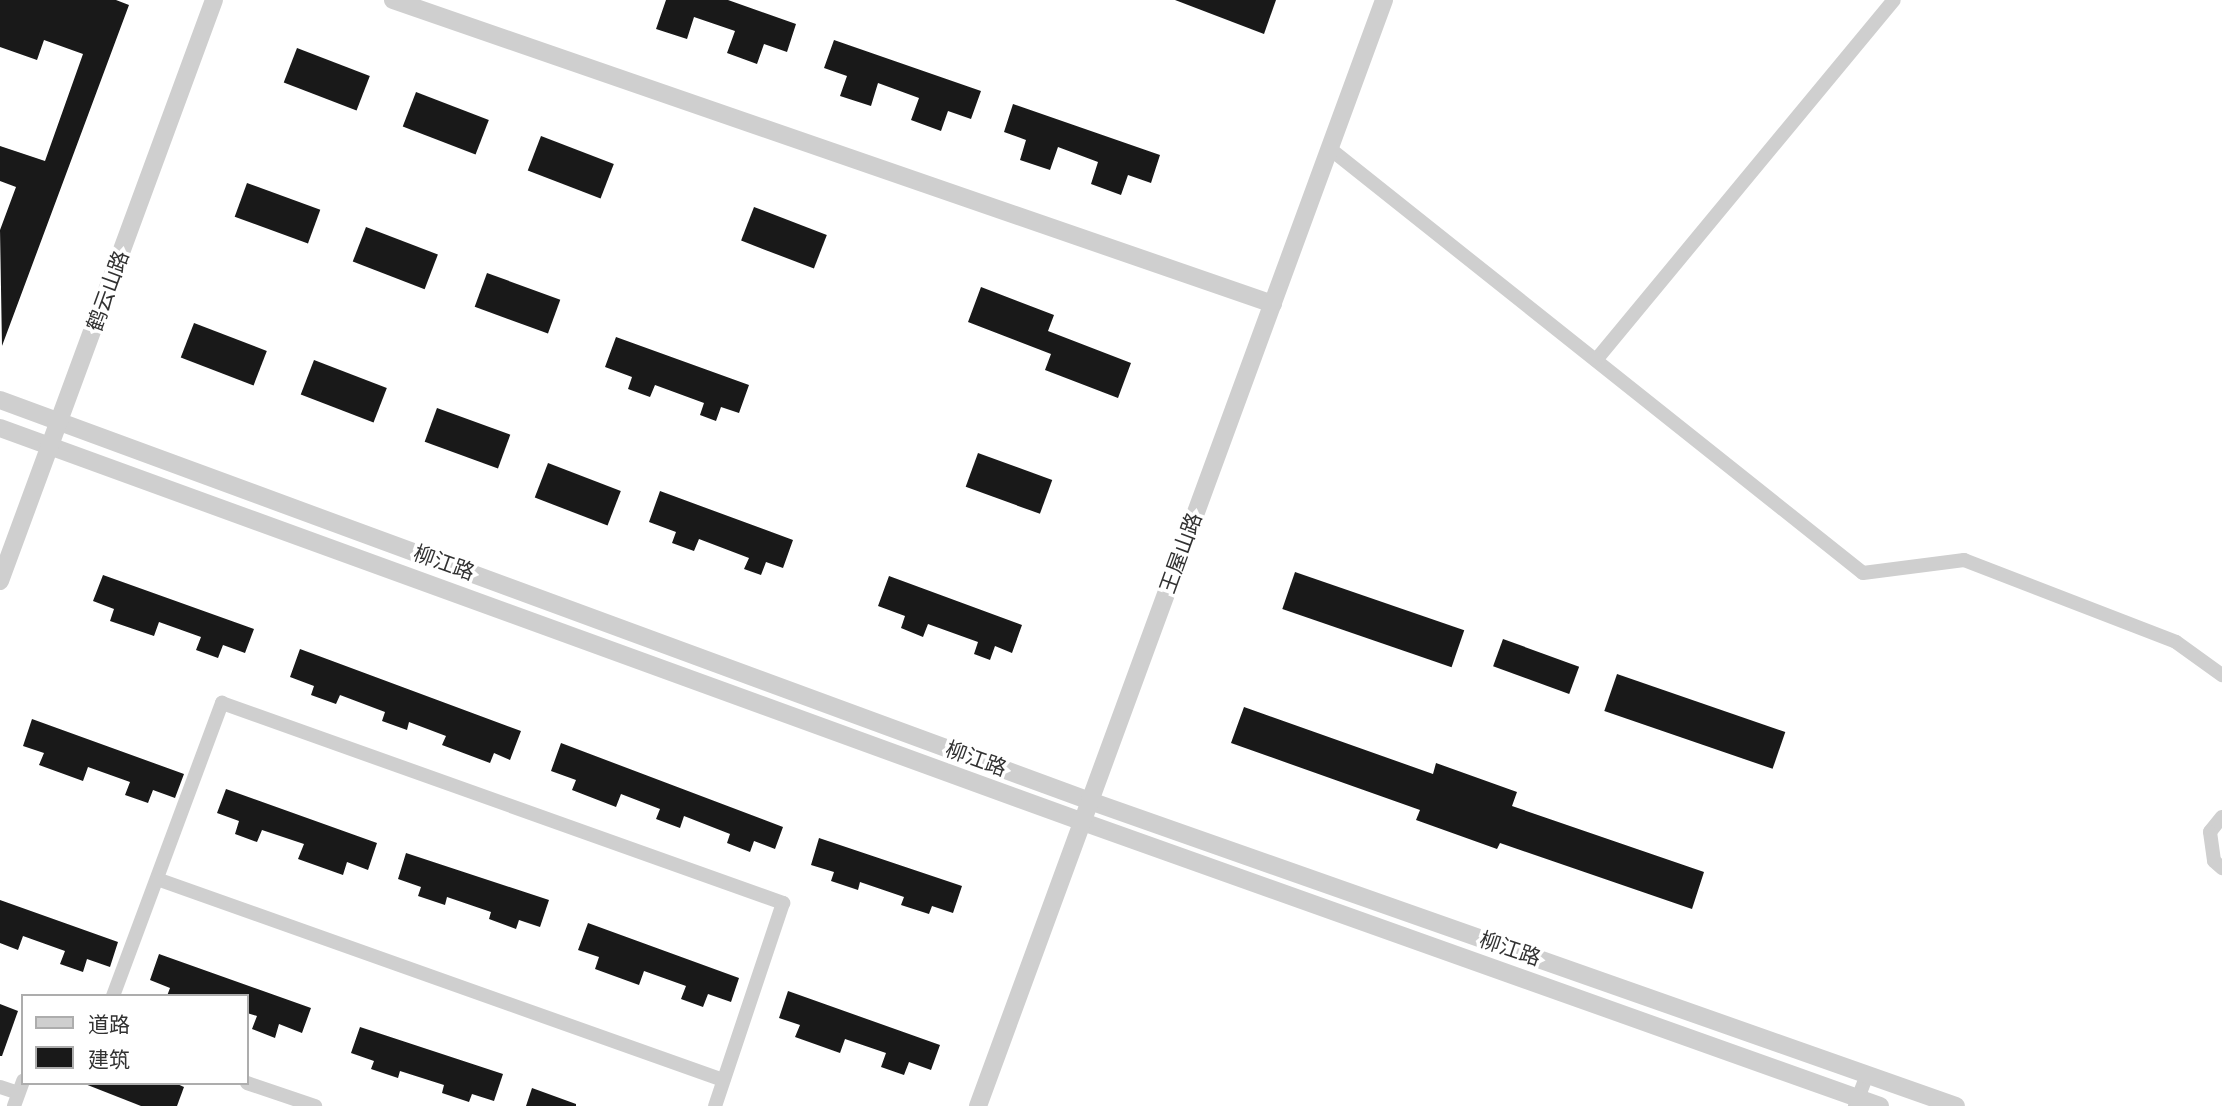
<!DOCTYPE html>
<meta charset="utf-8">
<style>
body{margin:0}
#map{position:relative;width:2222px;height:1106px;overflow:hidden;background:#fff;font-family:Montserrat,"Noto Sans SC",sans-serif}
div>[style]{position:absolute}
.building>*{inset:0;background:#191919;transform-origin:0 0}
.minor>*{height:14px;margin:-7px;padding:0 7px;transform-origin:7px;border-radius:7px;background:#cfcfcf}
.tertiary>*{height:18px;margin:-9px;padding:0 9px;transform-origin:9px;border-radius:9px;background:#cfcfcf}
span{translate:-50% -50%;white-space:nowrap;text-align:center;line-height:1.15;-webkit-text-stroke:7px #fff;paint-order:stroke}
.street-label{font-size:21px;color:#323232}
.legend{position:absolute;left:21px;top:994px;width:228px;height:91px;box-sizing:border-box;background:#fff;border:2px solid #adadad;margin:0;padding:9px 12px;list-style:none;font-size:21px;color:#323232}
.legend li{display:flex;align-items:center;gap:14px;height:35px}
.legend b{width:35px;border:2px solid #adadad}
</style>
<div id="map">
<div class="building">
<div style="clip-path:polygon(0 0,116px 0,129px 5px,2px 346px,0 230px,16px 187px,0 181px,0 146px,45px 161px,83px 54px,44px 40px,37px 60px,0 47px)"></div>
<div style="clip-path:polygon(666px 0,728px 0,796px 24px,787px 52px,764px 44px,757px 64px,727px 53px,735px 31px,694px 17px,687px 39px,656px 29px)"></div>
<div style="clip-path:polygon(1175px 0,1276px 0,1264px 34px)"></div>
<div style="clip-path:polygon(834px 40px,981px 91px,971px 119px,948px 111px,941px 131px,911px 120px,919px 98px,878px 83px,871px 106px,840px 96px,847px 76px,824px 68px)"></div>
<div style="left:297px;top:48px;width:78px;height:37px;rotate:21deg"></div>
<div style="left:416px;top:92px;width:78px;height:37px;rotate:21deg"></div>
<div style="clip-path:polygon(1013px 104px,1160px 155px,1151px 183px,1128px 175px,1121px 195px,1091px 184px,1098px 162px,1058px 147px,1050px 170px,1020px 160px,1026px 140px,1004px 132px)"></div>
<div style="left:541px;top:136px;width:78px;height:37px;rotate:21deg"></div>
<div style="left:247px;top:183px;width:78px;height:36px;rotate:20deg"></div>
<div style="left:754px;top:207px;width:78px;height:36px;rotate:21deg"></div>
<div style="left:366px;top:227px;width:77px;height:37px;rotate:21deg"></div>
<div style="left:487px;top:273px;width:78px;height:36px;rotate:20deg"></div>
<div style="clip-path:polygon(981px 287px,1054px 315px,1048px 331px,1131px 363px,1118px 398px,1045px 370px,1051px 354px,968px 322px)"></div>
<div style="left:194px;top:323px;width:78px;height:37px;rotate:21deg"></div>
<div style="clip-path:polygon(616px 337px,749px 385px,739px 413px,721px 407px,716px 421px,700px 415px,704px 403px,655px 385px,650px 397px,628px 389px,632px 377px,605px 367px)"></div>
<div style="left:314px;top:360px;width:78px;height:37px;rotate:21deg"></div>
<div style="left:437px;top:408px;width:78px;height:36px;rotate:20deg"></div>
<div style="left:978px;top:453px;width:79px;height:36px;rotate:20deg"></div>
<div style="left:548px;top:463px;width:78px;height:37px;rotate:21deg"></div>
<div style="clip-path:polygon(660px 491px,793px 540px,783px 568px,766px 562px,761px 575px,744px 569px,749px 558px,699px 539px,694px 551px,672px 543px,676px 532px,649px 522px)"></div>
<div style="left:1295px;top:572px;width:179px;height:39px;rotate:19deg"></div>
<div style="clip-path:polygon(103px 575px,254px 629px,245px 653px,223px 645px,218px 658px,196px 650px,201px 637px,159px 622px,154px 636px,110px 621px,114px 609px,93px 601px)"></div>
<div style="clip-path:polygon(889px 576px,1022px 625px,1012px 653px,995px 646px,990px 660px,974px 654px,978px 642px,928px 624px,923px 637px,901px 628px,905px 616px,878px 606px)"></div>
<div style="left:1503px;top:639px;width:81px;height:29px;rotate:20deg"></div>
<div style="clip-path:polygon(300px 649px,521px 731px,510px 760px,494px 753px,490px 763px,442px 745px,446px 736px,409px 722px,407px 730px,382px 721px,385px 712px,340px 695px,336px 704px,311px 695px,314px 686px,290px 677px)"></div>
<div style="left:1617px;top:674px;width:178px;height:39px;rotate:19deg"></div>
<div style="clip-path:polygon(1244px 707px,1433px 774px,1436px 763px,1517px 792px,1512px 806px,1704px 872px,1692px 909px,1500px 843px,1497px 849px,1416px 820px,1420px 810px,1231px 743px)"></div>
<div style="clip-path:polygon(32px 719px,184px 774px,175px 798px,153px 790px,148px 803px,125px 795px,130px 782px,88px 767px,83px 781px,39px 765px,44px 753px,23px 746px)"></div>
<div style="clip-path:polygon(561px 743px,783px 827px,775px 849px,754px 841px,750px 852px,727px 843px,730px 834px,684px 816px,680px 828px,656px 819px,660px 809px,621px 794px,616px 807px,572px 790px,576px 780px,551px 771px)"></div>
<div style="clip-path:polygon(226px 789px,377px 843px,368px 870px,347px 862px,343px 875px,298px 859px,304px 844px,262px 830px,257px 842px,235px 834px,239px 821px,217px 813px)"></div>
<div style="clip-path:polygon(819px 838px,962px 886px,953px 913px,932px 906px,929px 914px,901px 905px,904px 897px,860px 882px,858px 890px,831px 881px,834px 872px,811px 865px)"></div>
<div style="clip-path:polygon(406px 853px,549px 900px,540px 927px,519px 920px,516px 929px,489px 919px,491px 912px,447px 897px,445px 905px,418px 896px,421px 887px,398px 879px)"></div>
<div style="clip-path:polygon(0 900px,118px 942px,110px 967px,87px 959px,83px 972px,60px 964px,65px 951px,23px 936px,18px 950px,0 943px)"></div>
<div style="clip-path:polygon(588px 923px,739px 978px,731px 1002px,708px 994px,703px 1007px,681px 999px,686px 986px,644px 971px,639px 985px,595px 969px,599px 957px,578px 950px)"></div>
<div style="clip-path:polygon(159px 954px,311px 1008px,302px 1033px,279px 1024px,275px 1038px,252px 1029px,257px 1016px,247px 1013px,247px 996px,167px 996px,170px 988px,150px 980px)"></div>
<div style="clip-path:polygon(788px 991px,940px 1045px,931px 1070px,909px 1062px,904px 1075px,881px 1067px,886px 1053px,845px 1039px,840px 1053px,795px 1037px,800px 1025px,779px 1018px)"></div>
<div style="clip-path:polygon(0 1004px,18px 1011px,2px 1056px,0 1056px)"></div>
<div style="clip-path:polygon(360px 1027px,503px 1074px,494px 1101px,472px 1094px,469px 1102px,442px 1093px,444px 1085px,400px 1071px,398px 1078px,371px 1069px,374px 1061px,351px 1053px)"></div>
<div style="clip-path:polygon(175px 1083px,184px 1087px,177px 1106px,141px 1106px,85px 1084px)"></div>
<div style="clip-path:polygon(532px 1088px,576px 1104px,576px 1106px,526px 1106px)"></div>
</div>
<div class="minor">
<div style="left:1329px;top:148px;width:682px;rotate:38.52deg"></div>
<div style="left:1863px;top:573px;width:102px;rotate:-7.3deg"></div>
<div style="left:1964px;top:560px;width:227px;rotate:21.1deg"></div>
<div style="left:2176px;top:642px;width:57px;rotate:35.7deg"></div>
<div style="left:1596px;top:360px;width:467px;rotate:-50.4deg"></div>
<div style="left:2222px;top:817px;width:19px;rotate:129deg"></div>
<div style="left:2210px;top:832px;width:29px;rotate:82deg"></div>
<div style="left:2214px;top:861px;width:11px;rotate:41deg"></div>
<div style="left:157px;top:879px;width:601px;rotate:19.55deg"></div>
<div style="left:113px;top:996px;width:313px;rotate:-69.6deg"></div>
<div style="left:222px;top:703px;width:596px;rotate:19.62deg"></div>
<div style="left:783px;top:903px;width:214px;rotate:108.5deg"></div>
<div style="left:247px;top:1083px;width:72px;rotate:18.7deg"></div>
<div style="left:0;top:1087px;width:19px;rotate:18deg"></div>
<div style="left:14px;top:1106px;width:27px;rotate:-70deg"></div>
<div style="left:1855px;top:1106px;width:34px;rotate:-69deg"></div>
</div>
<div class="tertiary">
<div style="left:393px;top:0;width:931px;rotate:19.06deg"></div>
<div style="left:0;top:400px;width:1161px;rotate:20.2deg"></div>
<div style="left:1090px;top:801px;width:918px;rotate:19.4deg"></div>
<div style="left:0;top:428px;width:1152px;rotate:19.99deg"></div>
<div style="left:1083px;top:822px;width:846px;rotate:19.61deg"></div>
<div style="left:0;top:581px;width:619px;rotate:-69.78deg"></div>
<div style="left:978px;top:1106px;width:1178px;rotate:-69.84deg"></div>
</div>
<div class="street-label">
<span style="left:108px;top:291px;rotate:-70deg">鹤云山路</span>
<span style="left:1181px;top:553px;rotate:-70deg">王屋山路</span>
<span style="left:444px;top:563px;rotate:20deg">柳江路</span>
<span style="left:976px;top:759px;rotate:20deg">柳江路</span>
<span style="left:1510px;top:949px;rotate:19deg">柳江路</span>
</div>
<ul class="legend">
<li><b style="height:9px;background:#cfcfcf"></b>道路</li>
<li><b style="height:19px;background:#191919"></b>建筑</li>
</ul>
</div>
